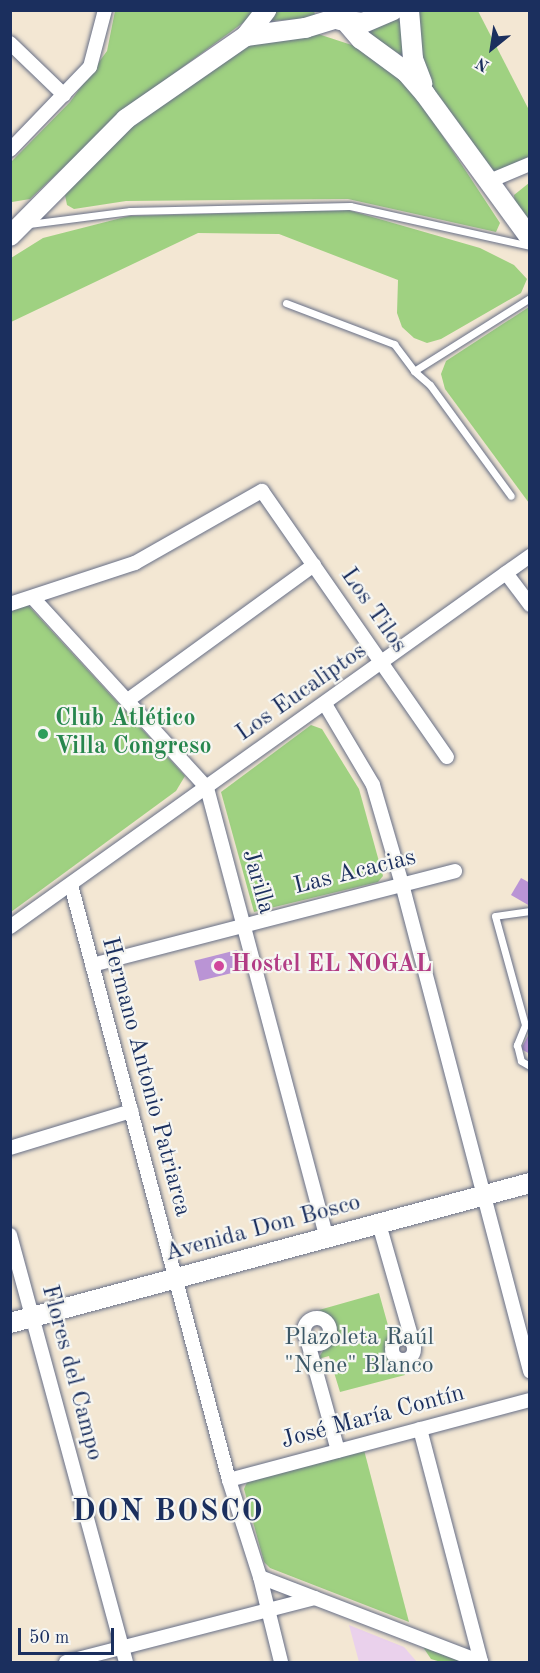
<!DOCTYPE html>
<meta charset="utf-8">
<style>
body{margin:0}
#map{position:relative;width:540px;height:1673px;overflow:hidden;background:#f3e7d3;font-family:"Old Standard TT",serif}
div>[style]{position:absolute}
.built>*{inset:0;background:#ead1ec}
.green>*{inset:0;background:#9fd181}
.building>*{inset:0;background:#ba94d5;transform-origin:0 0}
.roads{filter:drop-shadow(0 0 2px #676f87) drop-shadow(0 0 2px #676f87)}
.lane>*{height:7px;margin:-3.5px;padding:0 3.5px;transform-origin:3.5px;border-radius:3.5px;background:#fff}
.street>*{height:14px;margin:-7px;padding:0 7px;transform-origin:7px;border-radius:7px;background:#fff}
.street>.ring{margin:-7px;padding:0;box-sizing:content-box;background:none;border:14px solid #fff;border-radius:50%}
.secondary>*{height:20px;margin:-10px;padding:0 10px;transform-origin:10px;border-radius:10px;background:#fff}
.dots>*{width:16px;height:16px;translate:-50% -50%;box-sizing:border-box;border:3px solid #f6f6f2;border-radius:50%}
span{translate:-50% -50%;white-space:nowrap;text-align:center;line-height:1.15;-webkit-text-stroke:4.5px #f6f6f2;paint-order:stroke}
.street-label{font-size:24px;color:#1b2f5e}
.leisure-label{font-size:24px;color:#27864d;font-weight:700}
.left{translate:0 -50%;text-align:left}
.hotel-label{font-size:24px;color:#b23c85;font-weight:700}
.park-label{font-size:24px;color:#3c5867}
.district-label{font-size:30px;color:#1b2f5e;font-weight:700;letter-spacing:1.5px}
.frame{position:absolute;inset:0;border:12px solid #1b2f5e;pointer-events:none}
.north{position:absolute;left:462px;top:18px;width:60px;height:60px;-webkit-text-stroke:4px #f6f6f2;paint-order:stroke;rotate:210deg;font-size:16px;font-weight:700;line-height:24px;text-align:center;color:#1b2f5e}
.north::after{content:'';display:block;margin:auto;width:21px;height:27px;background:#1b2f5e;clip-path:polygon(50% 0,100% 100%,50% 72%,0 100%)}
.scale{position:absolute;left:18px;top:1628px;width:96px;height:27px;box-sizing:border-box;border:3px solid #1b2f5e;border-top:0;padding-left:8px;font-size:18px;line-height:21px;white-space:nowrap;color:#1b2f5e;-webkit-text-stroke:4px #f6f6f2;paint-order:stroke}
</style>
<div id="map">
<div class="built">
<div style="clip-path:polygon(349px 1625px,404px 1647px,417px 1662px,359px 1662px)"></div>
</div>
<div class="green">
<div style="clip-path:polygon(115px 11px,259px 11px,127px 108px,30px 199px,12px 202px,11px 162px,70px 102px,107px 51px)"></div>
<div style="clip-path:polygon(273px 11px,314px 11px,316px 18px,268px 21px)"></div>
<div style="clip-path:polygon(417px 11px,478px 11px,529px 110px,529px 163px,494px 175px,432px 92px,417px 43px)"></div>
<div style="clip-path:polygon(402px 14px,404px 57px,366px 33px)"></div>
<div style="clip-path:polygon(315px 33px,367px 50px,412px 89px,500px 223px,496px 232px,348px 199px,126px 201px,74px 209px,67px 205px,65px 195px,71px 188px,141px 117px,247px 43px)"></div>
<div style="clip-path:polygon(529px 183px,529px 224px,515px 204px,514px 195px)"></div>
<div style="clip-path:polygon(348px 210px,480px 248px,514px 265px,527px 279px,521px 293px,441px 339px,427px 343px,414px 338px,402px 327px,397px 313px,398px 280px,279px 234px,198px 233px,11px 322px,11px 258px,43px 238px,129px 216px)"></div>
<div style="clip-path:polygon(529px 307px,529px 503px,445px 389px,441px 374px,446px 361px)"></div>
<div style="clip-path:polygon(26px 603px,185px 776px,176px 791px,11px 912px,10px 608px)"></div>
<div style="clip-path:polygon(311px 725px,322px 729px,359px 789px,383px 876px,378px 882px,254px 912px,221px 792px)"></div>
<div style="clip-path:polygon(379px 1293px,389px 1329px,402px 1326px,390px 1342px,388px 1351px,392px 1360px,401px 1364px,405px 1375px,340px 1392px,329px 1356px,318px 1359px,334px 1332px,331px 1320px,319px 1310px)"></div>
<div style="clip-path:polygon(364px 1450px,409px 1622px,270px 1568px,264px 1562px,244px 1489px,248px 1480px)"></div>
<div style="clip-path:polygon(423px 1647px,463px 1662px,441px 1662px,431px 1659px)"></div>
</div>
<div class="building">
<div style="clip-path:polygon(521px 878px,530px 883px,530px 906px,511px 895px)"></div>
<div style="left:237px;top:950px;width:21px;height:44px;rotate:76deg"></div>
<div style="clip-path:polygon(530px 1032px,530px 1054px,521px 1049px)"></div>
</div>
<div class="roads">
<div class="lane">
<div style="left:29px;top:224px;width:102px;rotate:-7.3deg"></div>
<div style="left:130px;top:211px;width:220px;rotate:-1.3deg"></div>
<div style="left:350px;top:206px;width:184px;rotate:12.5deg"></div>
<div style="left:286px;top:303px;width:116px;rotate:20.8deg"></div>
<div style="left:394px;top:344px;width:34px;rotate:53deg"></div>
<div style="left:414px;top:371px;width:137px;rotate:-32.2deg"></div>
<div style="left:414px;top:371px;width:21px;rotate:41deg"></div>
<div style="left:430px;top:385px;width:137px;rotate:53.9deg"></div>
<div style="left:530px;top:911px;width:35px;rotate:172deg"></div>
<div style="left:495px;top:916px;width:113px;rotate:74.6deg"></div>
<div style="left:525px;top:1025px;width:22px;rotate:112deg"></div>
<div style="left:517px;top:1045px;width:16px;rotate:76deg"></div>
<div style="left:521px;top:1061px;width:10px;rotate:29deg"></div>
</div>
<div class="street">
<div style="left:10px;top:43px;width:75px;rotate:43.9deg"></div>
<div style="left:10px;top:150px;width:115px;rotate:-46.1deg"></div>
<div style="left:90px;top:67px;width:59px;rotate:-75.3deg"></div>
<div style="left:487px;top:182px;width:47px;rotate:-22.7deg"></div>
<div style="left:506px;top:573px;width:40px;rotate:53deg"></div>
<div style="left:33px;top:598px;width:258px;rotate:47.5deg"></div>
<div style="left:207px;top:788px;width:466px;rotate:75.1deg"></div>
<div style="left:10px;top:604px;width:132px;rotate:-18.2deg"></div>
<div style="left:135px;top:563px;width:146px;rotate:-29.6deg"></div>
<div style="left:262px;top:491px;width:324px;rotate:55.2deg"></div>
<div style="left:128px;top:700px;width:230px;rotate:-36deg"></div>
<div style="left:325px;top:704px;width:94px;rotate:59.3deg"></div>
<div style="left:373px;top:785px;width:103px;rotate:73.7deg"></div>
<div style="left:402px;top:884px;width:504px;rotate:75.27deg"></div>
<div style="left:71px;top:885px;width:616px;rotate:75.13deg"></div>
<div style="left:229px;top:1480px;width:102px;rotate:72.3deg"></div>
<div style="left:260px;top:1577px;width:88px;rotate:76.1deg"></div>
<div style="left:10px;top:927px;width:639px;rotate:-35.51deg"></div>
<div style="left:92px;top:965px;width:375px;rotate:-14.5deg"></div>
<div style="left:10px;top:1148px;width:127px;rotate:-17deg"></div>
<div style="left:379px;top:1224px;width:127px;rotate:74deg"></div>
<div style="left:10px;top:1235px;width:442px;rotate:74.8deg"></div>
<div class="ring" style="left:304px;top:1318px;width:12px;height:12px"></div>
<div class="ring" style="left:392px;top:1338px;width:8px;height:8px"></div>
<div style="left:307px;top:1339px;width:116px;rotate:74.5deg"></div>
<div style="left:420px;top:1429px;width:241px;rotate:75.3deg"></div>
<div style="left:229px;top:1480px;width:311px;rotate:-14.9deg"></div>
<div style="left:260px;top:1577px;width:237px;rotate:21deg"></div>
<div style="left:66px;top:1662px;width:257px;rotate:-14.4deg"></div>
</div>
<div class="secondary">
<div style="left:409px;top:10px;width:49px;rotate:85.3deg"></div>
<div style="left:413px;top:59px;width:26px;rotate:69deg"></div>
<div style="left:340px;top:20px;width:23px;rotate:7deg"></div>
<div style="left:363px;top:23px;width:33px;rotate:-23deg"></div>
<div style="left:346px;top:22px;width:23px;rotate:49deg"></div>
<div style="left:361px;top:39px;width:56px;rotate:36.3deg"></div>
<div style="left:406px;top:72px;width:29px;rotate:49deg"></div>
<div style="left:425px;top:94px;width:178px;rotate:53.9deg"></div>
<div style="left:246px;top:36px;width:60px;rotate:-7.7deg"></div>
<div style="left:305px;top:28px;width:34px;rotate:-17deg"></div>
<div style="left:10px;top:236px;width:165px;rotate:-45.2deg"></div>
<div style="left:126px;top:119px;width:146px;rotate:-34.7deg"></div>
<div style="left:246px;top:36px;width:33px;rotate:-52deg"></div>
<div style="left:10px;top:1323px;width:539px;rotate:-15.07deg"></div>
</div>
</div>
<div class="dots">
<div style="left:43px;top:734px;background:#2e9e5b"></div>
<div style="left:219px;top:966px;background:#d1479c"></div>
</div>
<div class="street-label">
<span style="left:373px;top:611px;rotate:55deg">Los Tilos</span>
<span style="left:302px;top:693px;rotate:-35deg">Los Eucaliptos</span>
<span style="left:355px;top:873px;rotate:-14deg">Las Acacias</span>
<span style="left:257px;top:882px;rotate:74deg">Jarilla</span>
<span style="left:145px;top:1077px;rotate:75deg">Hermano Antonio Patriarca</span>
<span style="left:263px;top:1229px;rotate:-15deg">Avenida Don Bosco</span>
<span style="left:71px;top:1373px;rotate:75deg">Flores del Campo</span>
<span style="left:373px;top:1418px;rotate:-15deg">José María Contín</span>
</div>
<div class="leisure-label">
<span class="left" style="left:55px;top:734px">Club Atlético<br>Villa Congreso</span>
</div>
<div class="hotel-label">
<span class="left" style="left:231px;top:966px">Hostel EL NOGAL</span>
</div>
<div class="park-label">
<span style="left:359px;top:1353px">Plazoleta Raúl<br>"Nene" Blanco</span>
</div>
<div class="district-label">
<span style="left:168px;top:1512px">DON BOSCO</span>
</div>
<div class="frame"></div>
<div class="north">N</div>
<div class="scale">50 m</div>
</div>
